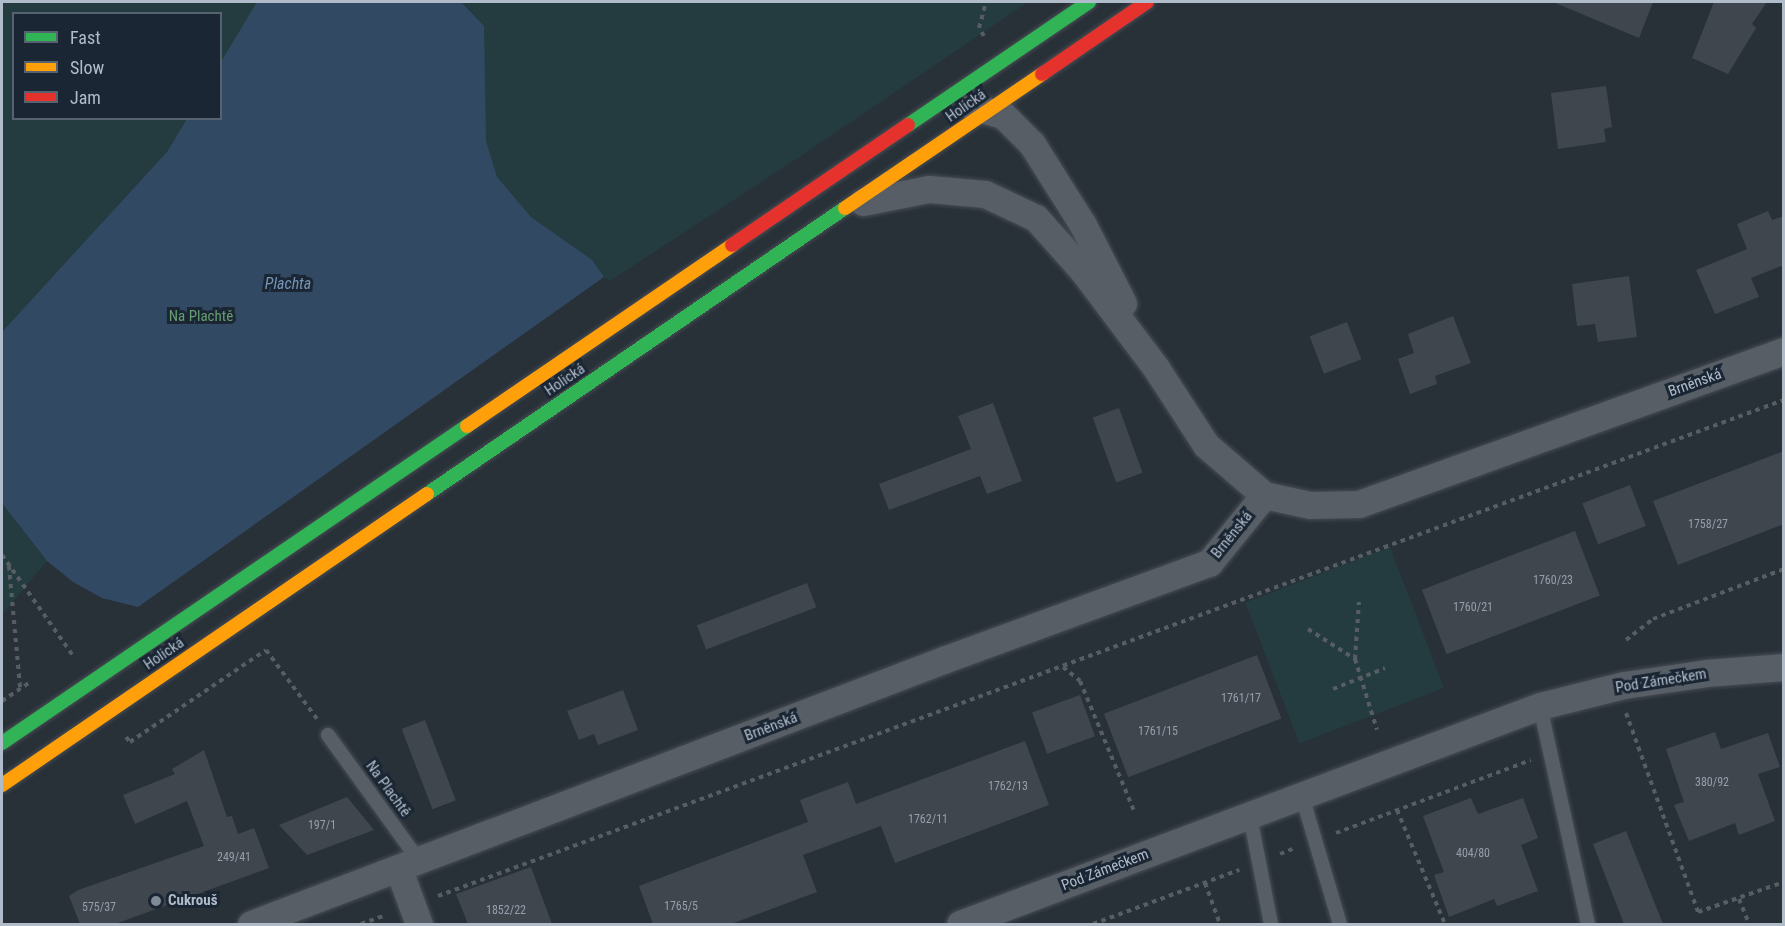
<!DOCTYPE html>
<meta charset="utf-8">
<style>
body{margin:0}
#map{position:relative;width:1785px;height:926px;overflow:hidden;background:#283038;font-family:"Roboto Condensed",sans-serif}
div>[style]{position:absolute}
.green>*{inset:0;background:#243c3f;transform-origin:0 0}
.water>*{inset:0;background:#324964}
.building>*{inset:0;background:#40464e;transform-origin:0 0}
.path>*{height:4px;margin-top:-2px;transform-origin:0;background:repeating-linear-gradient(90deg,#565d63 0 4.5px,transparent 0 9px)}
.roads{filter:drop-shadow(0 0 2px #474c53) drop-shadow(0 0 2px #474c53)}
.lane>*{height:14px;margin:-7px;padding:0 7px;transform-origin:7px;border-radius:7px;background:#585e66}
.street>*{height:27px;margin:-13.5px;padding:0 13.5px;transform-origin:13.5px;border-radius:13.5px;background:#585e66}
.fast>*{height:14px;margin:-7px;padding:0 7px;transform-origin:7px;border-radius:7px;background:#30b455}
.slow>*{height:14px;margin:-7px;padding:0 7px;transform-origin:7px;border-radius:7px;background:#ff9f0a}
.jam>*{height:14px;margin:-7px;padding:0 7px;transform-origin:7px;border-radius:7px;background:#e5322d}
.dots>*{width:16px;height:16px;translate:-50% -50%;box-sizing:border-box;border:3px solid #1b2634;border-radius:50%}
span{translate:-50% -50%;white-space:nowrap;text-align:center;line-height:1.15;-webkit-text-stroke:6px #1b2634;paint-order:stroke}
.number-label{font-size:12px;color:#959eab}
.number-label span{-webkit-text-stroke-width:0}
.street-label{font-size:15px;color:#b1bcca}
.park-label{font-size:15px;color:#669e70}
.poi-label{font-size:15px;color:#b1bcca;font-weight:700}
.left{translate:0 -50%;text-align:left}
.water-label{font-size:16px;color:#7694b5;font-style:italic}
.frame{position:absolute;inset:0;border:3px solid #b1bcca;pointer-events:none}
.legend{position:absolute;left:12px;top:12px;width:210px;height:108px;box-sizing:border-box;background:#1b2634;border:2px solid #576270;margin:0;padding:8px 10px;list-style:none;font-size:18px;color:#b1bcca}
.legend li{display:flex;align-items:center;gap:12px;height:30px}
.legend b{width:30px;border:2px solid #576270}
</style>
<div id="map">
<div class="green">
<div style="clip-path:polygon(evenodd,2px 2px,1028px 2px,798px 158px,610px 281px,604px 277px,17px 523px,47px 561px,2px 615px,2px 2px,14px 14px,220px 14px,220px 118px,14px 118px,14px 14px)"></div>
<div style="left:1390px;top:547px;width:151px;height:155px;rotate:69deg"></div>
</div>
<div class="water">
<div style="clip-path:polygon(257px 2px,461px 2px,484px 26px,486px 141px,497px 177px,531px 217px,592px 260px,604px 277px,138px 607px,102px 598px,73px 582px,47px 561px,2px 503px,2px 332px,167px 152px,187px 119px,220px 118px,221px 62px)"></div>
</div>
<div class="building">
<div style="clip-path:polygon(1553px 2px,1653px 2px,1639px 38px)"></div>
<div style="clip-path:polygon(1714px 2px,1767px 2px,1752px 24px,1756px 28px,1728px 74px,1692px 58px)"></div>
<div style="clip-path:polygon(1606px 86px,1612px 127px,1604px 129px,1606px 142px,1558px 149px,1551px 93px)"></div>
<div style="clip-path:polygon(1768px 211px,1772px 220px,1784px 216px,1784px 265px,1751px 278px,1759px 297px,1715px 314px,1696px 270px,1747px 249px,1737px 224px)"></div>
<div style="clip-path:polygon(1629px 276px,1637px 337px,1598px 342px,1595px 324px,1577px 326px,1572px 284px)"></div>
<div style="clip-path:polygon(1453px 316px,1471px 363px,1435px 376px,1437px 384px,1410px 394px,1398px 359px,1414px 353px,1408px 334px)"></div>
<div style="left:1347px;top:322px;width:40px;height:40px;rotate:69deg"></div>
<div style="clip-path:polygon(993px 403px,1022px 481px,987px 494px,980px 476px,889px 510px,879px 484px,971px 449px,958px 416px)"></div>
<div style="left:1119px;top:408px;width:69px;height:28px;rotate:70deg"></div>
<div style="clip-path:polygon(1784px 451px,1784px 524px,1678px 565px,1653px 501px)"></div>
<div style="left:1630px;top:485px;width:44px;height:51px;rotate:69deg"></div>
<div style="left:1575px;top:531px;width:69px;height:164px;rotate:69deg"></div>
<div style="left:807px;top:583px;width:26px;height:118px;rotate:69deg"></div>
<div style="left:1257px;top:655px;width:68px;height:164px;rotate:69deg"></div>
<div style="clip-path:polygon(623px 690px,638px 730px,598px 745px,594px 734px,579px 740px,567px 711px)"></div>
<div style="left:1080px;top:695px;width:44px;height:51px;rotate:70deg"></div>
<div style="left:425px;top:720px;width:86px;height:25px;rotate:69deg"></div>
<div style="clip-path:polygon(1715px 732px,1721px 749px,1768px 733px,1780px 767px,1758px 774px,1775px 821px,1739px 835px,1735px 823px,1689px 841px,1674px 805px,1684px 802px,1666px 749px)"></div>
<div style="clip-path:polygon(1025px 741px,1049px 805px,895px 863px,881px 826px,803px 855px,817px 892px,731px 924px,653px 924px,639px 886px,808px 822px,800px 800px,848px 782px,856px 804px)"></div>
<div style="clip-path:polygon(204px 750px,227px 817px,232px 816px,238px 834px,254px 828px,269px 868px,115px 924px,80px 924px,69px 896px,78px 890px,204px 846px,187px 801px,135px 824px,123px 795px,175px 774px,172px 769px)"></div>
<div style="clip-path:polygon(347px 797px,374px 830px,307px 855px,279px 825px)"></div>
<div style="clip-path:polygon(1471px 798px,1478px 814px,1523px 798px,1538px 838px,1521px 845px,1538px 891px,1497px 906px,1494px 899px,1449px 917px,1434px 875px,1444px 872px,1423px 816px)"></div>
<div style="clip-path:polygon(1626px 831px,1663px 924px,1624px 924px,1593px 844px)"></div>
<div style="clip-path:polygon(531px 867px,552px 924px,468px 924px,456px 894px)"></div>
</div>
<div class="path">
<div style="left:984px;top:36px;width:9px;rotate:-122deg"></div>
<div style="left:979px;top:28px;width:27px;rotate:-75deg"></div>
<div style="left:2px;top:555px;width:125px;rotate:54.8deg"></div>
<div style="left:9px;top:566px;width:122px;rotate:84.8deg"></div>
<div style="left:1308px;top:629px;width:56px;rotate:32.6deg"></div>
<div style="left:1355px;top:659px;width:74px;rotate:72.8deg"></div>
<div style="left:1626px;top:640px;width:34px;rotate:-38deg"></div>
<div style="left:1653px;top:619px;width:140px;rotate:-20.9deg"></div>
<div style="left:1355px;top:659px;width:57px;rotate:-86deg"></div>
<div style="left:1063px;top:667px;width:22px;rotate:39deg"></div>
<div style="left:1080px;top:681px;width:141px;rotate:67.4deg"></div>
<div style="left:1333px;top:689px;width:56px;rotate:-22deg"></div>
<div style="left:2px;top:701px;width:32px;rotate:-34deg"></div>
<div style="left:1626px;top:713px;width:212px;rotate:70.1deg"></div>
<div style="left:1698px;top:912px;width:91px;rotate:-19.2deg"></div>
<div style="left:126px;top:737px;width:6px;rotate:51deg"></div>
<div style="left:130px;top:742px;width:164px;rotate:-34.1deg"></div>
<div style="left:266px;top:650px;width:86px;rotate:53.5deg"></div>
<div style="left:1397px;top:810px;width:124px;rotate:67.2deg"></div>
<div style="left:1336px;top:833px;width:208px;rotate:-20.5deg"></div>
<div style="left:1280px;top:854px;width:16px;rotate:-22deg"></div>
<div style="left:1205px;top:883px;width:44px;rotate:69.9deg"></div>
<div style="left:438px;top:896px;width:1434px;rotate:-20.23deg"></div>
<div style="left:1739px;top:899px;width:27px;rotate:68deg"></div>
<div style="left:361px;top:924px;width:27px;rotate:-20deg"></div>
<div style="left:1093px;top:924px;width:156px;rotate:-20.3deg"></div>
</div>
<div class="roads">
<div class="lane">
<div style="left:1540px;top:706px;width:223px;rotate:77.6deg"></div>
<div style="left:328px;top:735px;width:157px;rotate:54.1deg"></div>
<div style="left:1302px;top:796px;width:134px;rotate:73.5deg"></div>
<div style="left:1250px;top:816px;width:110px;rotate:79deg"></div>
</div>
<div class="street">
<div style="left:973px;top:107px;width:31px;rotate:15deg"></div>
<div style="left:1003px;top:115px;width:41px;rotate:45deg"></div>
<div style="left:1032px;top:144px;width:96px;rotate:57.8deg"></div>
<div style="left:1083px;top:225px;width:88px;rotate:62.9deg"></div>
<div style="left:863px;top:202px;width:67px;rotate:-11.1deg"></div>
<div style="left:929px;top:189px;width:56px;rotate:5.1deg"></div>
<div style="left:985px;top:194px;width:56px;rotate:25.2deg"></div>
<div style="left:1036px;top:218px;width:71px;rotate:48.4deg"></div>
<div style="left:1083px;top:271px;width:121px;rotate:53deg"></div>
<div style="left:1156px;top:368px;width:92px;rotate:57deg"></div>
<div style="left:1206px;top:445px;width:77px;rotate:40.8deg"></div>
<div style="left:1264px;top:495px;width:47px;rotate:12.3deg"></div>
<div style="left:1310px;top:505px;width:49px;rotate:-1.2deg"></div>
<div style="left:1359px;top:504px;width:452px;rotate:-19.8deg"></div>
<div style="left:399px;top:870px;width:58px;rotate:69.7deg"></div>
<div style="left:251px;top:924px;width:744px;rotate:-20.87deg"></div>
<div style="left:946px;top:659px;width:280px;rotate:-20.1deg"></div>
<div style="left:1209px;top:563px;width:87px;rotate:-51deg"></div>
<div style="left:960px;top:924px;width:620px;rotate:-20.6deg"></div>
<div style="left:1540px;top:706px;width:87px;rotate:-14deg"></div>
<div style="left:1624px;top:685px;width:83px;rotate:-8.3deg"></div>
<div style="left:1706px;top:673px;width:78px;rotate:-4.4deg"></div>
</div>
<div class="fast">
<div style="left:908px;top:125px;width:219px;rotate:-34.2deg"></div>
<div style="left:427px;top:494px;width:506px;rotate:-34.38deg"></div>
<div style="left:2px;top:743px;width:563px;rotate:-34.28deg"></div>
</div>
<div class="slow">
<div style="left:845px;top:208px;width:238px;rotate:-34.2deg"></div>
<div style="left:467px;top:426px;width:321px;rotate:-34.3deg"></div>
<div style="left:2px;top:785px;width:515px;rotate:-34.4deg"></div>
</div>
<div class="jam">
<div style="left:1042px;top:74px;width:127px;rotate:-34.4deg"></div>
<div style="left:732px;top:245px;width:213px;rotate:-34.3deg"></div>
</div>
</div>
<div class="dots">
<div style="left:156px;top:901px;background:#818b97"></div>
</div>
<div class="number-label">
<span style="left:1708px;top:525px">1758/27</span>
<span style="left:1553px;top:581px">1760/23</span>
<span style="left:1473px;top:608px">1760/21</span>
<span style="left:1241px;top:699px">1761/17</span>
<span style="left:1158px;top:732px">1761/15</span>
<span style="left:1712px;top:783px">380/92</span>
<span style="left:1008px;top:787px">1762/13</span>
<span style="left:928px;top:820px">1762/11</span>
<span style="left:322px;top:826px">197/1</span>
<span style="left:1473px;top:854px">404/80</span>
<span style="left:234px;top:858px">249/41</span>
<span style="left:681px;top:907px">1765/5</span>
<span style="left:99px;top:908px">575/37</span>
<span style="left:506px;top:911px">1852/22</span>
</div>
<div class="street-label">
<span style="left:966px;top:106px;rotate:-35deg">Holická</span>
<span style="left:565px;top:380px;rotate:-34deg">Holická</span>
<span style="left:1695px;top:383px;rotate:-20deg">Brněnská</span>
<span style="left:1232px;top:535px;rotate:-51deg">Brněnská</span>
<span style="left:164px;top:654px;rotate:-34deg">Holická</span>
<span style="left:1661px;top:681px;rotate:-9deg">Pod Zámečkem</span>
<span style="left:771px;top:727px;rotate:-21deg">Brněnská</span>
<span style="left:388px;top:789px;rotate:54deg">Na Plachtě</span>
<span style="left:1105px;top:870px;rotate:-21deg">Pod Zámečkem</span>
</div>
<div class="park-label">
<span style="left:201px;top:317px">Na Plachtě</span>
</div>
<div class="poi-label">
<span class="left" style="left:168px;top:901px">Cukrouš</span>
</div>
<div class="water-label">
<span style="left:288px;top:284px">Plachta</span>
</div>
<div class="frame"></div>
<ul class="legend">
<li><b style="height:8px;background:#30b455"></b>Fast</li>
<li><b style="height:8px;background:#ff9f0a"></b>Slow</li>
<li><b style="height:8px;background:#e5322d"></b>Jam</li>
</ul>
</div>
